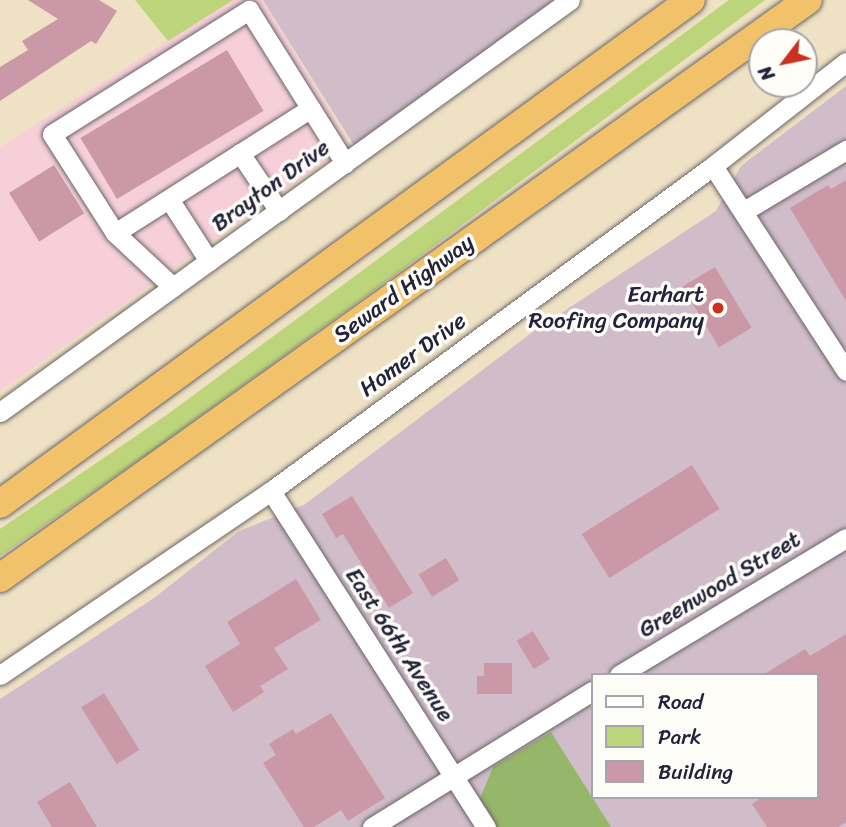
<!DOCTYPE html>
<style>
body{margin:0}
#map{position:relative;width:846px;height:827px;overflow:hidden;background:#efe1c3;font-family:Sriracha,sans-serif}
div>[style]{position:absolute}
.built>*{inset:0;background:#f6cfd8}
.industrial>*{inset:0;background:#d1bdca}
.green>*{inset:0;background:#bdd57a}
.forest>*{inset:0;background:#96b66a}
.building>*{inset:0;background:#cb98a7;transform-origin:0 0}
.roads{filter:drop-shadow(0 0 2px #6a656b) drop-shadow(0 0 2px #6a656b)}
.minor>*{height:19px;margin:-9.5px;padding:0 9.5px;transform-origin:9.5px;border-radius:9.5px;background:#fff}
.highway>*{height:28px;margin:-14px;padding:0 14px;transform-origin:14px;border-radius:14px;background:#f2c26a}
.dots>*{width:19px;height:19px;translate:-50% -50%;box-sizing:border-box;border:4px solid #fdfcf7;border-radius:50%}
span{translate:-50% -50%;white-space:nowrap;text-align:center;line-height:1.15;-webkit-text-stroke:7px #fdfcf7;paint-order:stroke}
.street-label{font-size:23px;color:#22223b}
.poi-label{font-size:23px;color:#22223b}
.right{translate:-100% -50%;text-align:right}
.legend{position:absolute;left:591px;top:673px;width:228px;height:126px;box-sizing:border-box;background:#fdfcf7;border:2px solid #a5a5ac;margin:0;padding:9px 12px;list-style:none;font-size:21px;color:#22223b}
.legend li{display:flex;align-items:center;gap:14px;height:35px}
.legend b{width:35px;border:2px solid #a5a5ac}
.north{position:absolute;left:748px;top:28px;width:70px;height:70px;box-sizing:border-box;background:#fdfcf7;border:2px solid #a5a5ac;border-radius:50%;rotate:238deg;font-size:19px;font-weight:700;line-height:28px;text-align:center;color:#22223b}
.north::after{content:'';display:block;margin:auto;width:24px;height:32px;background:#c8321e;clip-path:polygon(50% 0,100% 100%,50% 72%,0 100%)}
</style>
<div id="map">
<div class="built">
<div style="clip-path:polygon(233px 0,263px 0,350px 144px,0 391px,0 147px)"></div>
</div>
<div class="industrial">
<div style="clip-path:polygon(263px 0,556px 0,355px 147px)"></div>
<div style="clip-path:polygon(evenodd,846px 86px,846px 827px,0 827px,0 699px,154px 598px,239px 531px,304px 505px,534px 331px,716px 211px,741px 166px,846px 86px,592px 675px,816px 675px,816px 797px,592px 797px,592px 675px)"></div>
</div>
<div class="green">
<div style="clip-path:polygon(135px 0,233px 0,168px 41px)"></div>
<div style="clip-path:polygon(729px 0,765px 0,373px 291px,149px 453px,0 556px,0 529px,168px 414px)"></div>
</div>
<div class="forest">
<div style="clip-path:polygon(551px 732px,611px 827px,496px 827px,479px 801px,493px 767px)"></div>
</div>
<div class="building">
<div style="clip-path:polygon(28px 0,99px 0,117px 11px,96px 44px,91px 41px,0 101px,0 67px,28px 50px,22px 41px,58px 19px)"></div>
<div style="left:227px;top:50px;width:71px;height:171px;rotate:59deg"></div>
<div style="left:54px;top:165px;width:57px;height:53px;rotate:58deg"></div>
<div style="clip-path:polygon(846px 180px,846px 301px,790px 208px,828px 185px,831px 189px)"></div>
<div style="left:715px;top:267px;width:71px;height:38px;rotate:59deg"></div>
<div style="left:692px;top:465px;width:52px;height:130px;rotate:58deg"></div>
<div style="clip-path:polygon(352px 496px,413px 593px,389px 608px,343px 534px,336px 538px,322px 514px)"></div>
<div style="left:446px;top:558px;width:26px;height:32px;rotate:59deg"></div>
<div style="clip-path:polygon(296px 579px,321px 620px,274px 648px,288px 669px,260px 686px,264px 692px,233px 712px,205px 666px,240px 644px,227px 622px)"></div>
<div style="left:533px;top:631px;width:33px;height:19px;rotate:59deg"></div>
<div style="clip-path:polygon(846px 634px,846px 822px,838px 827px,767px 827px,752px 804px,762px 797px,816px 797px,816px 675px,763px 675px,805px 649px,810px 656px)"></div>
<div style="clip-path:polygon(484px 663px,512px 663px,512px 694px,477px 694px,477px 676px,484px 676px)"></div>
<div style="left:104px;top:693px;width:67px;height:27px;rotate:58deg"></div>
<div style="clip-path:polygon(331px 713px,385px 798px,348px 821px,341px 810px,314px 827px,304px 827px,263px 763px,276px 755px,269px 744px,293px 729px,296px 734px)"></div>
<div style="clip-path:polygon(70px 782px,97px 827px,52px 827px,37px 802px)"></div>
</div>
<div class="roads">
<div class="minor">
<div style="left:240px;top:153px;width:70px;rotate:56.1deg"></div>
<div style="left:713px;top:166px;width:244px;rotate:57deg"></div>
<div style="left:169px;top:199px;width:74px;rotate:57.2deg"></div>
<div style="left:744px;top:211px;width:119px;rotate:-30.9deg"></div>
<div style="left:115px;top:233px;width:232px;rotate:-32.5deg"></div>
<div style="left:173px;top:287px;width:79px;rotate:-137deg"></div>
<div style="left:115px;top:233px;width:117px;rotate:-122.5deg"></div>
<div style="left:52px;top:134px;width:233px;rotate:-32.2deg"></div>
<div style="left:249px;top:10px;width:181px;rotate:57.9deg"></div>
<div style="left:0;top:412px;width:703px;rotate:-35.86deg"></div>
<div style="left:271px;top:491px;width:399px;rotate:57.4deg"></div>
<div style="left:0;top:675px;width:328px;rotate:-34.2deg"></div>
<div style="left:271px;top:491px;width:549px;rotate:-36.33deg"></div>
<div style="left:713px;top:166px;width:169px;rotate:-38deg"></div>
<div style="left:619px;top:675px;width:265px;rotate:-31.1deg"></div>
<div style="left:372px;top:827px;width:259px;rotate:-31.7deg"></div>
</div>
<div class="highway">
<div style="left:0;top:504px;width:855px;rotate:-36.11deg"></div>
<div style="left:0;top:578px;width:993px;rotate:-35.58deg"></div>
</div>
</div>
<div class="dots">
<div style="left:718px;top:308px;background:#c8321e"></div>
</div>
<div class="street-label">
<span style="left:271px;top:186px;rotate:-36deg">Brayton Drive</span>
<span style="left:404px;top:289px;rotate:-36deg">Seward Highway</span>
<span style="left:413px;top:355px;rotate:-36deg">Homer Drive</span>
<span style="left:720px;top:585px;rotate:-31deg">Greenwood Street</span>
<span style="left:399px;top:645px;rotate:57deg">East 66th Avenue</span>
</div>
<div class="poi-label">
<span class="right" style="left:704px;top:308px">Earhart<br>Roofing Company</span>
</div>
<ul class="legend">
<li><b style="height:9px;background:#fff"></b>Road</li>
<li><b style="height:19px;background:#bdd57a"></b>Park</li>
<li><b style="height:19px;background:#cb98a7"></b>Building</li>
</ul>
<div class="north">N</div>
</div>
